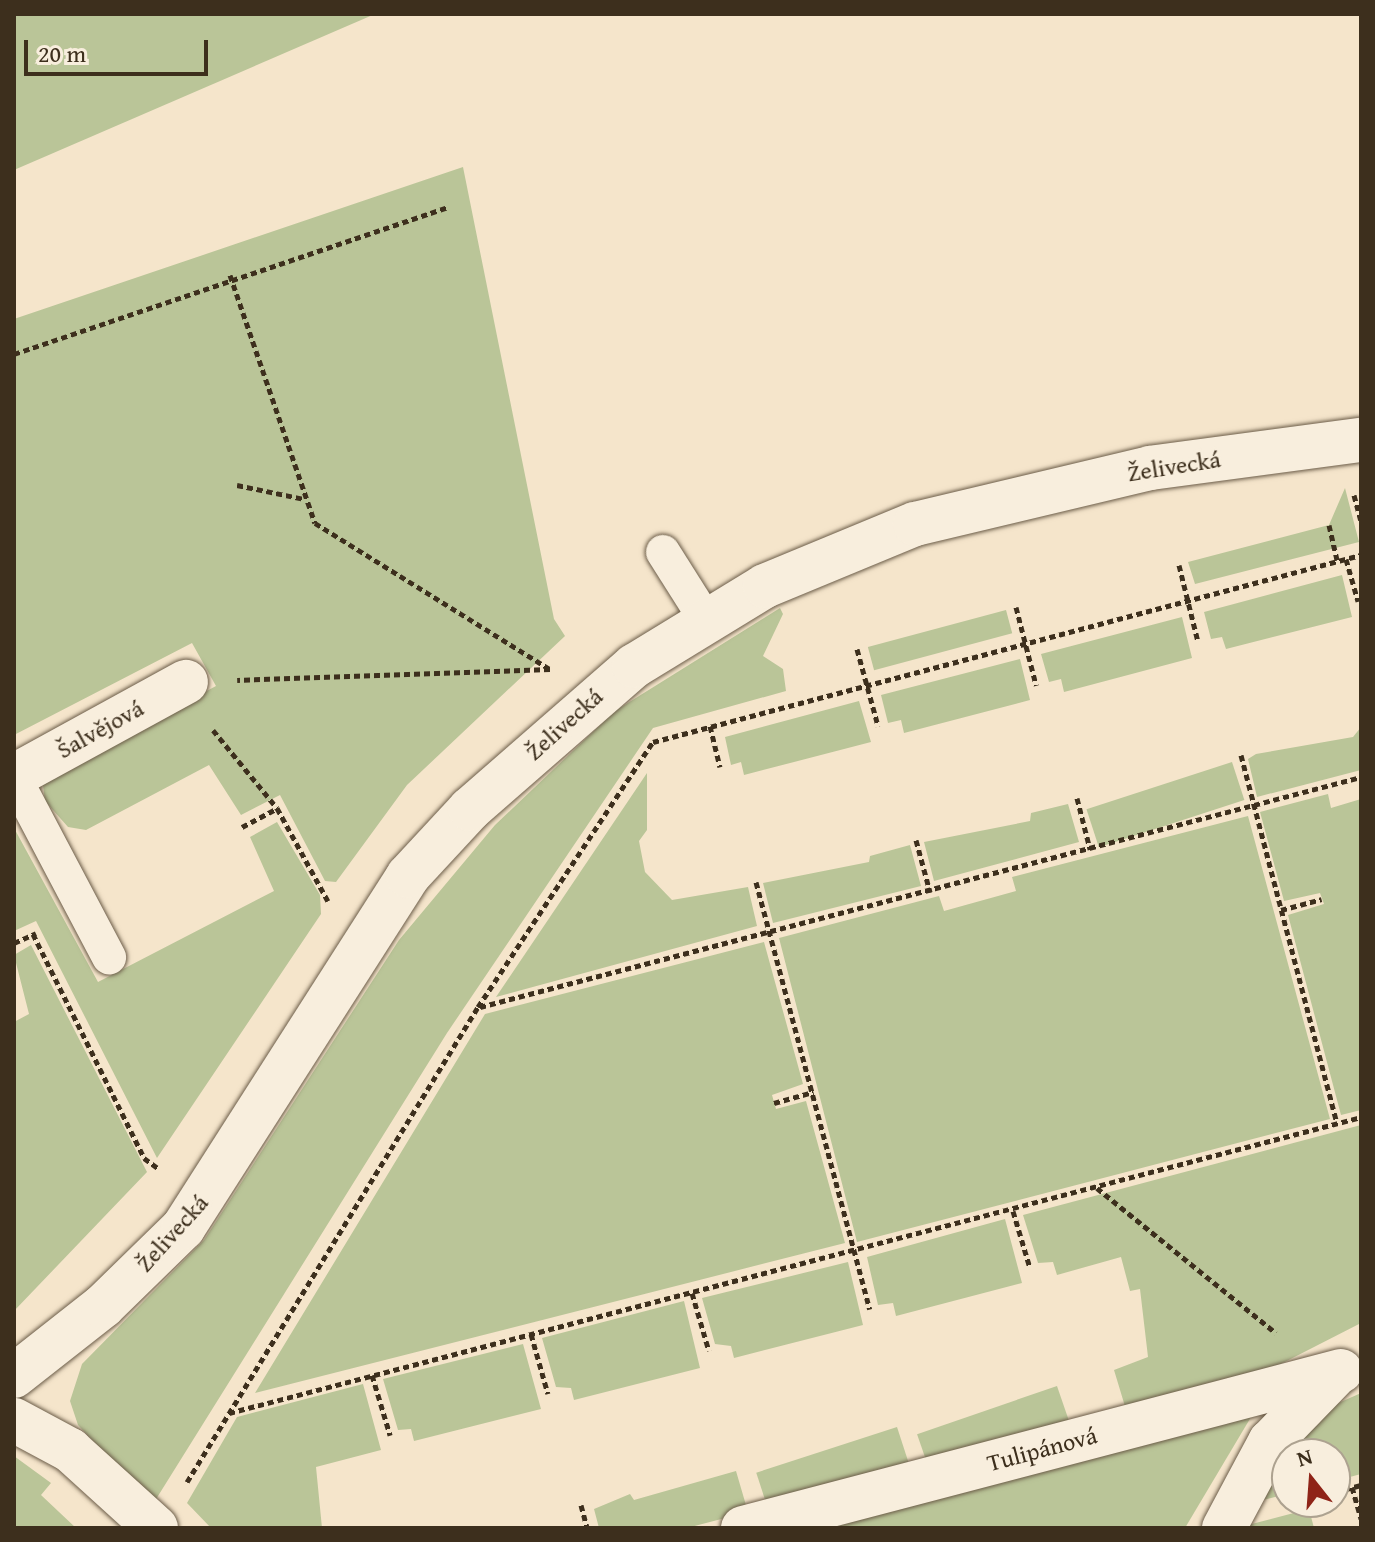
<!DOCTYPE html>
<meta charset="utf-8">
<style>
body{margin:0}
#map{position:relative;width:1375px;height:1542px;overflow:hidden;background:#f5e5cb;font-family:"Gentium Book Plus",serif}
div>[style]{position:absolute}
.green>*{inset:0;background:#bac598;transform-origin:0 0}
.path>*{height:5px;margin-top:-2.5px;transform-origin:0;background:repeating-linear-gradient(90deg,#3d2f1d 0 6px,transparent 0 10px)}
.roads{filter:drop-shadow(0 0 2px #6b5c48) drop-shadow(0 0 2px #6b5c48)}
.service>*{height:34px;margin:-17px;padding:0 17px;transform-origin:17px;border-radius:17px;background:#f8eedd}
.minor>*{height:44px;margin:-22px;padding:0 22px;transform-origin:22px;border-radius:22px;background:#f8eedd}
span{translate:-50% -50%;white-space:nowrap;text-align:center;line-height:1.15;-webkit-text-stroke:6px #f8eedd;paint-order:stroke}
.street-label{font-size:24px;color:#3d2f1d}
.frame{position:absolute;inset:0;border:16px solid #3d2f1d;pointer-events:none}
.north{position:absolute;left:1271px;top:1438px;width:80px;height:80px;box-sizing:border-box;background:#f8eedd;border:2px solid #ada290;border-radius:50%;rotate:343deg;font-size:22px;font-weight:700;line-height:32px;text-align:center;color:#3d2f1d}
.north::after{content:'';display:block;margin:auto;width:28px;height:36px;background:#8f2418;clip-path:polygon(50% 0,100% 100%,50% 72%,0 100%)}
.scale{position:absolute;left:24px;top:40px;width:184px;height:36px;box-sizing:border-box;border:4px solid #3d2f1d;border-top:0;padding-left:10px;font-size:24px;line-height:28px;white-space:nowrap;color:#3d2f1d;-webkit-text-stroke:6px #f8eedd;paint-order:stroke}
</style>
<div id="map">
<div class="green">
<div style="clip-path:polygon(14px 14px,375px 14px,14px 170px)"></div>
<div style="clip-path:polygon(463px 167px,554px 619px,565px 636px,407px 785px,336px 882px,325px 881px,280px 795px,241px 815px,209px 765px,86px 830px,68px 827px,45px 801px,43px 785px,56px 772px,216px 686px,192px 643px,14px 735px,14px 319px)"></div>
<div style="clip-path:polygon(1345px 488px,1359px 542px,1195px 584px,1188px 562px,1329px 525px)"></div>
<div style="clip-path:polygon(1342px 575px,1352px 617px,1226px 649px,1222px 637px,1211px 639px,1204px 612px)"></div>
<div style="clip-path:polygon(780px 608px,783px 614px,763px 656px,783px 669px,786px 691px,653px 728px,447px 1033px,153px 1504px,78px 1425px,70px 1401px,82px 1364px,204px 1240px,399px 940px,495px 825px,615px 711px)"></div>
<div style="left:1006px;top:610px;width:24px;height:143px;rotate:75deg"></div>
<div style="clip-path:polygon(1182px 617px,1192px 658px,1064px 692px,1061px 679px,1049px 682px,1041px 654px)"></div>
<div style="clip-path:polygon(1020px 659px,1030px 700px,904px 733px,901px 720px,888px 723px,881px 695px)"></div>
<div style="clip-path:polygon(859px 701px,871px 742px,744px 775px,741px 762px,731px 765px,725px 737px)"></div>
<div style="clip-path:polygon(1361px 727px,1361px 770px,1257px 797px,1248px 759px,1256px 754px,1353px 737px)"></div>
<div style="left:1232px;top:762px;width:40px;height:153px;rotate:72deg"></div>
<div style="clip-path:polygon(647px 773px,647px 830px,639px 841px,645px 872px,672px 900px,748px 887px,757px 926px,496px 997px)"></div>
<div style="clip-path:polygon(1328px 794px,1331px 808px,1361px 799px,1361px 1110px,1341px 1115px,1288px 915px,1324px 904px,1320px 893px,1284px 901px,1260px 812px)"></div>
<div style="clip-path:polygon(1068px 804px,1079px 842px,934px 881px,924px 842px,1030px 821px,1031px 813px)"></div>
<div style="clip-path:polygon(1248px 816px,1330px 1119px,857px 1242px,779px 938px,939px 896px,944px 911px,1016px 891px,1012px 877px)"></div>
<div style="clip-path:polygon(277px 822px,320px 895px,321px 914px,157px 1158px,36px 921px,14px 931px,14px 828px,98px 982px,274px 891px,250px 837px)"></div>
<div style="clip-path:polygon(910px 845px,921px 886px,773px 923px,763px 883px,869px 862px,870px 856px)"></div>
<div style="clip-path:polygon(764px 942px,803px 1084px,772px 1095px,776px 1109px,806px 1101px,845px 1243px,255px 1393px,485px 1014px)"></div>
<div style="clip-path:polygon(31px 945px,147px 1172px,14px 1311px,14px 1022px,29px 1014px,14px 955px)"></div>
<div style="clip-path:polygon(1361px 1125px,1361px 1323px,1238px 1386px,1127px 1413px,1114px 1370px,1148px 1357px,1140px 1289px,1130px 1291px,1121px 1257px,1057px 1275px,1053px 1262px,1038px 1263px,1023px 1215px)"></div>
<div style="clip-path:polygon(1005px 1219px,1022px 1283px,896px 1316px,893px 1303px,878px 1305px,867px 1257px)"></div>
<div style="clip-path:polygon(848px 1262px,863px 1325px,734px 1358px,731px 1346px,715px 1344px,702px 1298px)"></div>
<div style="clip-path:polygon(684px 1301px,700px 1368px,574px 1400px,571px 1388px,556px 1387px,542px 1338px)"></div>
<div style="clip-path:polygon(523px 1344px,541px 1409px,414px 1441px,411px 1429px,398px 1430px,383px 1379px)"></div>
<div style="clip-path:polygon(363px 1384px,381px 1450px,316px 1467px,322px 1528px,211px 1528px,187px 1503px,237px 1417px)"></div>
<div style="left:1057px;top:1386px;width:43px;height:148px;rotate:71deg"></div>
<div style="clip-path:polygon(1361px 1393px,1361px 1474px,1335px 1481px,1335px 1454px,1287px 1454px,1287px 1494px,1259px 1501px,1284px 1454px,1325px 1409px)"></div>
<div style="clip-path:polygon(1257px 1407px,1185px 1528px,808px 1528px)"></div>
<div style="left:897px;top:1427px;width:45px;height:148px;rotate:72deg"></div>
<div style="clip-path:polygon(14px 1456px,51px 1483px,41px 1495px,76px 1528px,14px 1528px)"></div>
<div style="clip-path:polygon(736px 1471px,748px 1512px,687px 1528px,599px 1528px,594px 1509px,630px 1494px,634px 1500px)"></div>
<div style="clip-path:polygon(1309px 1509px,1314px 1528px,1242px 1528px,1244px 1526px)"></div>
</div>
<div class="path">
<div style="left:230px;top:275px;width:262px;rotate:71.1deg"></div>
<div style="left:315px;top:523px;width:277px;rotate:31.9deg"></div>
<div style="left:550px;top:669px;width:313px;rotate:178deg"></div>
<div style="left:14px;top:354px;width:458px;rotate:-18.7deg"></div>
<div style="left:237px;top:485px;width:68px;rotate:11.8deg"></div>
<div style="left:1354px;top:495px;width:28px;rotate:75deg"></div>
<div style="left:1329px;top:525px;width:36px;rotate:77deg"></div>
<div style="left:1346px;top:559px;width:44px;rotate:74.1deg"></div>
<div style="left:1179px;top:565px;width:79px;rotate:76.1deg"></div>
<div style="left:1016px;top:607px;width:81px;rotate:75.6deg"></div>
<div style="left:857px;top:649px;width:80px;rotate:74.7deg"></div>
<div style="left:710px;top:726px;width:42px;rotate:76.3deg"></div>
<div style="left:213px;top:730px;width:101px;rotate:50.6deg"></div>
<div style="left:1241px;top:755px;width:380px;rotate:75.4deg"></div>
<div style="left:1077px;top:798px;width:53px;rotate:75.7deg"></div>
<div style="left:242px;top:827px;width:40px;rotate:-28deg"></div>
<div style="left:277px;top:808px;width:106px;rotate:61.3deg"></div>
<div style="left:916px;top:840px;width:54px;rotate:74.9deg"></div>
<div style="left:756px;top:882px;width:442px;rotate:75.1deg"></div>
<div style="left:1281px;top:910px;width:42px;rotate:-15deg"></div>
<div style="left:33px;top:934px;width:250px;rotate:63.6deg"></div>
<div style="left:144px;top:1158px;width:17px;rotate:36deg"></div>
<div style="left:14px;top:943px;width:24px;rotate:-24deg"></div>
<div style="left:480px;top:1007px;width:911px;rotate:-14.63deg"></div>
<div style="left:774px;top:1103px;width:41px;rotate:-15.8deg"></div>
<div style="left:1097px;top:1188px;width:230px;rotate:39deg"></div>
<div style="left:1013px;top:1211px;width:59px;rotate:73.4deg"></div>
<div style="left:692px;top:1293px;width:60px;rotate:73.7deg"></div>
<div style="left:531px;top:1334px;width:62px;rotate:74.2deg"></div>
<div style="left:372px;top:1375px;width:63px;rotate:73.3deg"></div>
<div style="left:229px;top:1413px;width:1170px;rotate:-14.65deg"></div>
<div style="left:187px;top:1482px;width:557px;rotate:-58.51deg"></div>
<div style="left:478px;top:1007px;width:318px;rotate:-56.6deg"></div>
<div style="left:653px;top:742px;width:732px;rotate:-14.8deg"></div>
<div style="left:1352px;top:1487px;width:33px;rotate:74deg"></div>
<div style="left:1335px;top:1492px;width:27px;rotate:-15deg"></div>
<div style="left:581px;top:1505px;width:24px;rotate:75deg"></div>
</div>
<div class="roads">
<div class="service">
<div style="left:663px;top:552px;width:80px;rotate:57.7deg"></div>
<div style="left:14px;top:777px;width:204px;rotate:62.2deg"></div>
</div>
<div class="minor">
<div style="left:14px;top:776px;width:196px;rotate:-28.7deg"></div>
<div style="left:14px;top:1376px;width:113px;rotate:-38.2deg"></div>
<div style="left:103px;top:1306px;width:112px;rotate:-44.3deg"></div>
<div style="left:183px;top:1228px;width:418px;rotate:-57.4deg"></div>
<div style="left:408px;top:876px;width:91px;rotate:-47.2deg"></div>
<div style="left:470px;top:809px;width:218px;rotate:-41.1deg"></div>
<div style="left:634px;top:666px;width:153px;rotate:-31.4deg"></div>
<div style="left:765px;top:586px;width:162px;rotate:-22.5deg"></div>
<div style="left:915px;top:524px;width:242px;rotate:-13.4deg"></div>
<div style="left:1150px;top:468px;width:213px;rotate:-7.6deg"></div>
<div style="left:14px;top:1420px;width:64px;rotate:28.2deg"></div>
<div style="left:70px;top:1450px;width:116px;rotate:42.2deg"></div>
<div style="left:743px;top:1528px;width:618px;rotate:-14.71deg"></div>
<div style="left:1224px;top:1528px;width:98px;rotate:-61.9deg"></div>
<div style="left:1270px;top:1442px;width:91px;rotate:-45.9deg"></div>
</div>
</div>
<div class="street-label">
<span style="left:1174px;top:466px;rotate:-9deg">Želivecká</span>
<span style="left:564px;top:724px;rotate:-42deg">Želivecká</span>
<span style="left:100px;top:729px;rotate:-29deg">Šalvějová</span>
<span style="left:172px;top:1233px;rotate:-48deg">Želivecká</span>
<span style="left:1042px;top:1449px;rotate:-15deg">Tulipánová</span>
</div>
<div class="frame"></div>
<div class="north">N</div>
<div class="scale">20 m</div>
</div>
